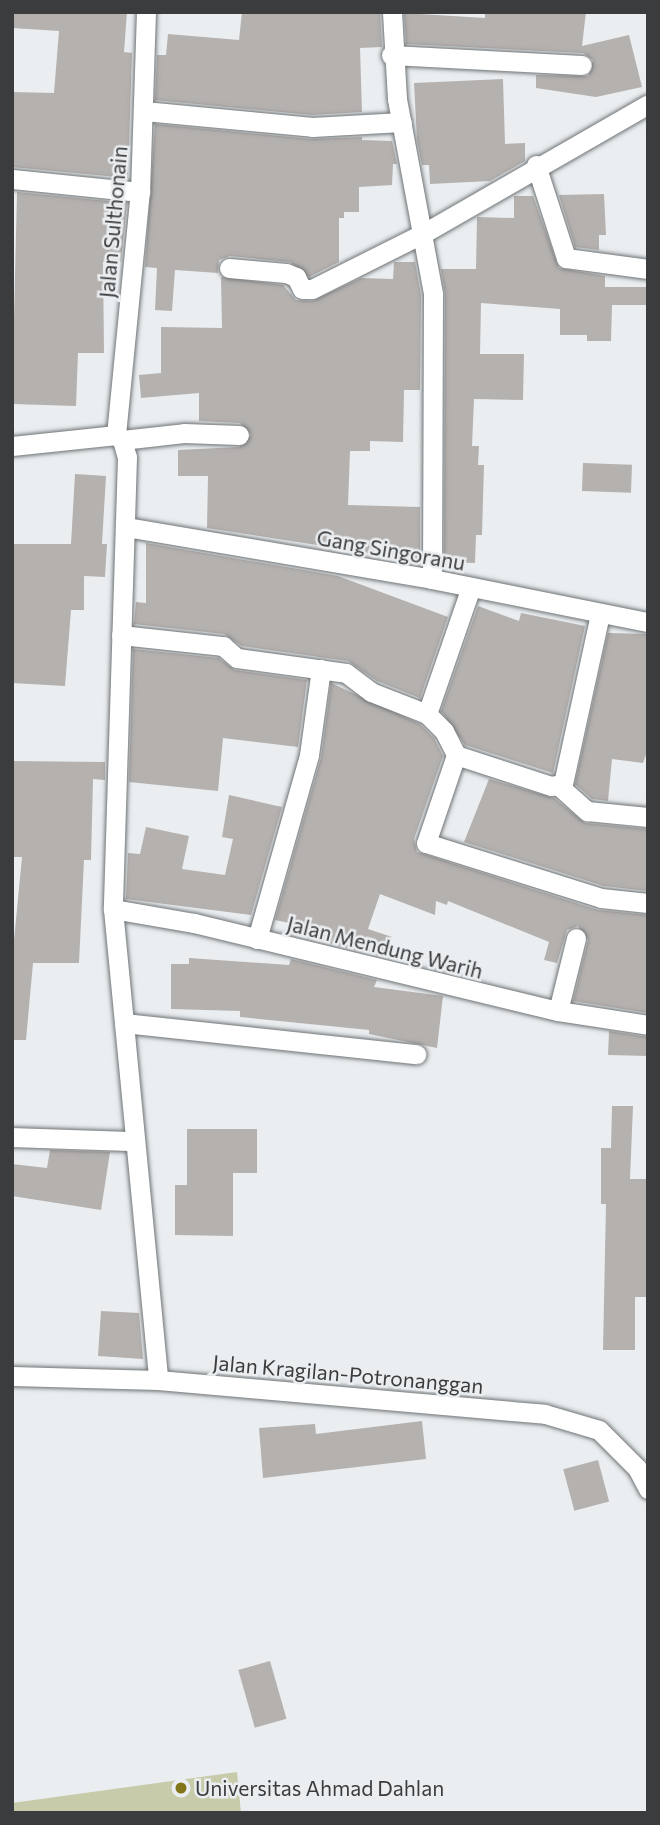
<!DOCTYPE html>
<style>
body{margin:0}
#map{position:relative;width:660px;height:1825px;overflow:hidden;background:#eaeef1;font-family:Commissioner,sans-serif}
div>[style]{position:absolute}
.green>*{inset:0;background:#c7cba9}
.building>*{inset:0;background:#b5b1af;transform-origin:0 0}
.roads{filter:drop-shadow(0 0 2px #6f7375) drop-shadow(0 0 2px #6f7375)}
.minor>*{height:19px;margin:-9.5px;padding:0 9.5px;transform-origin:9.5px;border-radius:9.5px;background:#fff}
.dots>*{width:19px;height:19px;translate:-50% -50%;box-sizing:border-box;border:4px solid #eaeef1;border-radius:50%}
span{translate:-50% -50%;white-space:nowrap;text-align:center;line-height:1.15;-webkit-text-stroke:5px #eaeef1;paint-order:stroke}
.street-label{font-size:21px;color:#3b3c3d}
.poi-label{font-size:21px;color:#3b3c3d}
.left{translate:0 -50%;text-align:left}
.frame{position:absolute;inset:0;border:14px solid #3b3c3d;pointer-events:none}
</style>
<div id="map">
<div class="green">
<div style="clip-path:polygon(237px 1772px,241px 1813px,12px 1813px,12px 1803px)"></div>
</div>
<div class="building">
<div style="clip-path:polygon(12px 12px,127px 12px,124px 52px,132px 53px,128px 178px,12px 167px,12px 92px,54px 93px,59px 31px,12px 28px)"></div>
<div style="clip-path:polygon(242px 12px,380px 12px,382px 47px,360px 48px,362px 112px,312px 115px,155px 100px,157px 55px,166px 55px,168px 34px,239px 40px)"></div>
<div style="clip-path:polygon(485px 12px,586px 12px,582px 46px,629px 35px,642px 87px,596px 97px,536px 88px,536px 75px,588px 76px,593px 60px,583px 53px,406px 44px,404px 13px,485px 18px)"></div>
<div style="clip-path:polygon(503px 79px,505px 144px,525px 143px,525px 161px,490px 181px,430px 184px,429px 165px,422px 165px,417px 140px,414px 83px)"></div>
<div style="clip-path:polygon(155px 124px,311px 139px,362px 137px,362px 140px,392px 141px,397px 164px,393px 164px,392px 185px,359px 187px,359px 212px,344px 212px,344px 218px,339px 218px,339px 262px,309px 277px,290px 262px,230px 256px,219px 260px,218px 273px,175px 270px,172px 311px,155px 310px,157px 268px,145px 267px)"></div>
<div style="clip-path:polygon(17px 192px,127px 203px,121px 262px,103px 262px,104px 353px,78px 353px,76px 406px,12px 404px)"></div>
<div style="clip-path:polygon(604px 194px,606px 235px,599px 235px,599px 250px,575px 247px,559px 195px)"></div>
<div style="clip-path:polygon(514px 196px,533px 196px,559px 268px,605px 276px,605px 287px,648px 287px,648px 305px,612px 305px,611px 341px,587px 341px,587px 335px,560px 335px,560px 309px,481px 303px,480px 354px,524px 354px,523px 400px,474px 399px,472px 446px,479px 446px,478px 465px,484px 465px,482px 535px,476px 535px,475px 563px,444px 562px,445px 294px,441px 269px,476px 269px,477px 217px,514px 218px)"></div>
<div style="clip-path:polygon(394px 262px,415px 262px,421px 295px,420px 390px,404px 390px,403px 442px,370px 441px,370px 451px,350px 451px,348px 505px,420px 507px,420px 561px,207px 528px,208px 476px,178px 476px,178px 450px,239px 447px,251px 435px,240px 423px,199px 421px,199px 393px,141px 398px,139px 375px,161px 373px,161px 327px,222px 328px,221px 277px,283px 285px,296px 300px,312px 301px,361px 278px,393px 279px)"></div>
<div style="left:583px;top:463px;width:49px;height:28px;rotate:2deg"></div>
<div style="clip-path:polygon(75px 474px,106px 476px,102px 544px,107px 544px,105px 577px,84px 576px,84px 610px,71px 610px,65px 686px,12px 683px,12px 544px,71px 544px)"></div>
<div style="clip-path:polygon(146px 543px,338px 576px,448px 617px,420px 698px,377px 681px,348px 661px,242px 646px,224px 634px,134px 624px,136px 602px,146px 603px)"></div>
<div style="clip-path:polygon(478px 606px,519px 621px,521px 613px,585px 626px,553px 773px,465px 745px,441px 711px)"></div>
<div style="clip-path:polygon(608px 633px,648px 634px,648px 749px,643px 763px,612px 759px,608px 801px,592px 799px,575px 784px)"></div>
<div style="clip-path:polygon(133px 649px,218px 658px,235px 670px,307px 680px,298px 747px,223px 738px,218px 791px,129px 782px)"></div>
<div style="clip-path:polygon(331px 683px,420px 724px,434px 738px,443px 756px,414px 839px,417px 852px,598px 910px,648px 915px,648px 1013px,573px 1001px,588px 940px,578px 926px,567px 930px,557px 963px,544px 960px,549px 942px,448px 901px,447px 905px,436px 901px,435px 915px,380px 894px,368px 929px,392px 937px,385px 957px,296px 935px,299px 925px,275px 920px,321px 758px)"></div>
<div style="clip-path:polygon(12px 761px,105px 762px,105px 780px,93px 779px,91px 860px,84px 860px,79px 963px,33px 963px,26px 1040px,12px 1040px,12px 961px,22px 857px,14px 857px)"></div>
<div style="clip-path:polygon(489px 779px,554px 798px,585px 823px,648px 829px,648px 891px,604px 886px,464px 842px)"></div>
<div style="clip-path:polygon(229px 795px,282px 807px,251px 915px,126px 899px,128px 853px,140px 854px,146px 827px,189px 836px,182px 869px,225px 875px,233px 839px,222px 837px)"></div>
<div style="clip-path:polygon(189px 958px,289px 965px,291px 959px,377px 980px,374px 987px,443px 996px,437px 1048px,369px 1034px,369px 1030px,240px 1017px,240px 1011px,171px 1009px,171px 964px,189px 964px)"></div>
<div style="clip-path:polygon(609px 1031px,648px 1037px,648px 1056px,608px 1055px)"></div>
<div style="clip-path:polygon(612px 1106px,633px 1106px,630px 1179px,648px 1179px,648px 1297px,635px 1297px,635px 1350px,603px 1350px,606px 1204px,601px 1204px,601px 1148px,611px 1148px)"></div>
<div style="clip-path:polygon(187px 1129px,257px 1129px,257px 1173px,233px 1173px,233px 1236px,175px 1235px,175px 1185px,187px 1185px)"></div>
<div style="clip-path:polygon(50px 1150px,110px 1152px,101px 1210px,12px 1196px,12px 1164px,47px 1168px)"></div>
<div style="clip-path:polygon(101px 1311px,139px 1313px,143px 1359px,98px 1356px)"></div>
<div style="clip-path:polygon(422px 1421px,426px 1459px,263px 1478px,259px 1428px,315px 1424px,316px 1434px)"></div>
<div style="left:598px;top:1460px;width:43px;height:36px;rotate:75deg"></div>
<div style="left:270px;top:1661px;width:60px;height:33px;rotate:74deg"></div>
</div>
<div class="roads">
<div class="minor">
<div style="left:392px;top:12px;width:87px;rotate:86.7deg"></div>
<div style="left:397px;top:99px;width:198px;rotate:79.5deg"></div>
<div style="left:433px;top:294px;width:285px;rotate:90.2deg"></div>
<div style="left:391px;top:55px;width:191px;rotate:3deg"></div>
<div style="left:144px;top:111px;width:169px;rotate:5.4deg"></div>
<div style="left:312px;top:127px;width:90px;rotate:-3.2deg"></div>
<div style="left:536px;top:165px;width:98px;rotate:72.1deg"></div>
<div style="left:566px;top:258px;width:83px;rotate:7.6deg"></div>
<div style="left:12px;top:179px;width:129px;rotate:5.8deg"></div>
<div style="left:229px;top:268px;width:57px;rotate:5deg"></div>
<div style="left:286px;top:273px;width:11px;rotate:22deg"></div>
<div style="left:296px;top:277px;width:13px;rotate:63deg"></div>
<div style="left:302px;top:289px;width:10px"></div>
<div style="left:312px;top:289px;width:125px;rotate:-26.6deg"></div>
<div style="left:424px;top:233px;width:258px;rotate:-29.9deg"></div>
<div style="left:116px;top:435px;width:8px;rotate:40deg"></div>
<div style="left:122px;top:440px;width:18px;rotate:74deg"></div>
<div style="left:127px;top:457px;width:452px;rotate:91.8deg"></div>
<div style="left:113px;top:909px;width:473px;rotate:84.5deg"></div>
<div style="left:116px;top:435px;width:244px;rotate:-84.4deg"></div>
<div style="left:140px;top:192px;width:180px;rotate:-88.1deg"></div>
<div style="left:122px;top:440px;width:62px;rotate:-6.4deg"></div>
<div style="left:184px;top:433px;width:55px;rotate:2.1deg"></div>
<div style="left:12px;top:446px;width:105px;rotate:-6deg"></div>
<div style="left:126px;top:527px;width:310px;rotate:9.6deg"></div>
<div style="left:432px;top:579px;width:220px;rotate:11.3deg"></div>
<div style="left:600px;top:614px;width:174px;rotate:102.3deg"></div>
<div style="left:563px;top:784px;width:12px;rotate:171deg"></div>
<div style="left:551px;top:786px;width:100px;rotate:-161.9deg"></div>
<div style="left:456px;top:755px;width:93px;rotate:108.8deg"></div>
<div style="left:426px;top:843px;width:183px;rotate:17.4deg"></div>
<div style="left:601px;top:898px;width:47px;rotate:6.1deg"></div>
<div style="left:121px;top:635px;width:103px;rotate:6.2deg"></div>
<div style="left:223px;top:646px;width:18px;rotate:41deg"></div>
<div style="left:237px;top:658px;width:110px;rotate:7.8deg"></div>
<div style="left:346px;top:673px;width:31px;rotate:37deg"></div>
<div style="left:371px;top:692px;width:60px;rotate:21.4deg"></div>
<div style="left:427px;top:714px;width:24px;rotate:45deg"></div>
<div style="left:444px;top:731px;width:27px;rotate:63deg"></div>
<div style="left:427px;top:714px;width:134px;rotate:-70.9deg"></div>
<div style="left:559px;top:786px;width:38px;rotate:42deg"></div>
<div style="left:587px;top:811px;width:61px;rotate:5.6deg"></div>
<div style="left:113px;top:909px;width:82px;rotate:9.8deg"></div>
<div style="left:194px;top:923px;width:374px;rotate:13.6deg"></div>
<div style="left:558px;top:1011px;width:91px;rotate:8.8deg"></div>
<div style="left:257px;top:939px;width:191px;rotate:-74.2deg"></div>
<div style="left:309px;top:755px;width:87px;rotate:-82.1deg"></div>
<div style="left:558px;top:1011px;width:75px;rotate:-76.1deg"></div>
<div style="left:124px;top:1023px;width:294px;rotate:6.1deg"></div>
<div style="left:12px;top:1137px;width:123px;rotate:1.9deg"></div>
<div style="left:12px;top:1376px;width:146px;rotate:1.6deg"></div>
<div style="left:158px;top:1380px;width:388px;rotate:5deg"></div>
<div style="left:545px;top:1414px;width:56px;rotate:16.5deg"></div>
<div style="left:599px;top:1430px;width:54px;rotate:45deg"></div>
<div style="left:637px;top:1468px;width:24px;rotate:62deg"></div>
</div>
</div>
<div class="dots">
<div style="left:181px;top:1788px;background:#83761a"></div>
</div>
<div class="street-label">
<span style="left:113px;top:222px;rotate:-85deg">Jalan Sulthonain</span>
<span style="left:391px;top:550px;rotate:10deg">Gang Singoranu</span>
<span style="left:385px;top:947px;rotate:14deg">Jalan Mendung Warih</span>
<span style="left:348px;top:1374px;rotate:5deg">Jalan Kragilan-Potronanggan</span>
</div>
<div class="poi-label">
<span class="left" style="left:195px;top:1788px">Universitas Ahmad Dahlan</span>
</div>
<div class="frame"></div>
</div>
